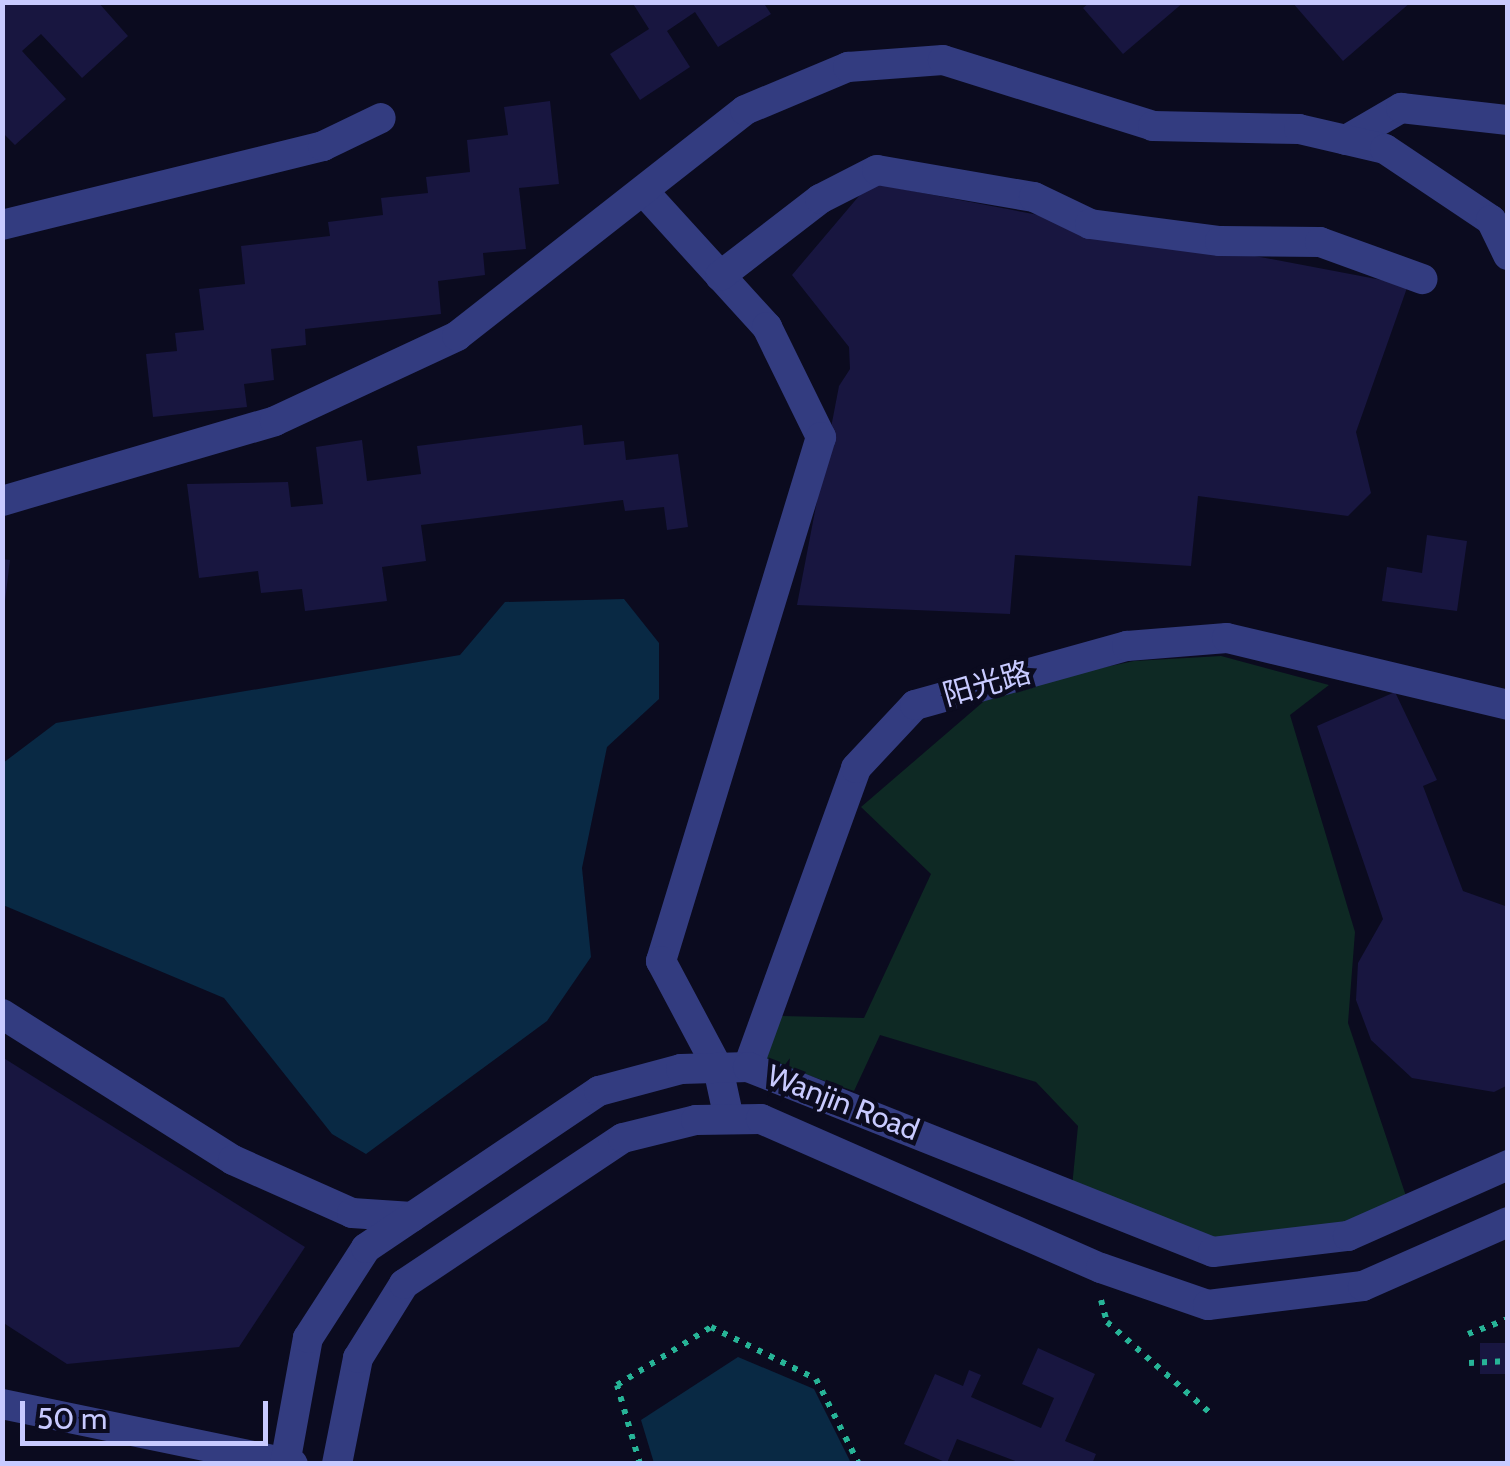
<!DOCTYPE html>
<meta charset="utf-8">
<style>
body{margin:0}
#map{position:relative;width:1510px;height:1466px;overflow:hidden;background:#0b0b1f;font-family:Cabin,"Noto Sans SC",sans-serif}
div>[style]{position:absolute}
.green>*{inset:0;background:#0e2924}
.water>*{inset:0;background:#092944}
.building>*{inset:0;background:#181640;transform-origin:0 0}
.path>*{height:6px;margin-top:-3px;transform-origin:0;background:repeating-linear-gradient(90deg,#27b497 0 5px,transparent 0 13px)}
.minor>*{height:30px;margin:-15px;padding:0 15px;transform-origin:15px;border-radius:15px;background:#333c80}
span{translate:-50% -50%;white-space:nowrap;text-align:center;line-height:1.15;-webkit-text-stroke:9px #0b0b1f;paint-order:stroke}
.street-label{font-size:30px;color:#c8caff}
.frame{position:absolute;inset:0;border:5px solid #c8caff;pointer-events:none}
.scale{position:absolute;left:20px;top:1401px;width:248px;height:45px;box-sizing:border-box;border:5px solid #c8caff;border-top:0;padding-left:12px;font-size:30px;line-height:35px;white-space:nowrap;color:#c8caff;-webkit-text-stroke:8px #0b0b1f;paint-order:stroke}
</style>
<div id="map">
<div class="green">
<div style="clip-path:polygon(1221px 656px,1329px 685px,1290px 715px,1355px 932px,1348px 1023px,1407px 1199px,1346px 1226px,1212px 1242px,1072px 1187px,1078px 1126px,1036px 1082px,880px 1035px,854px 1091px,761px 1059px,782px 1016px,864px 1018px,931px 874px,861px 807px,997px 690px,1134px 661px)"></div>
</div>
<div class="water">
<div style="clip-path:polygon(624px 599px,659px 643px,659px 699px,607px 747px,582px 868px,591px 957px,547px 1021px,366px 1154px,332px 1134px,224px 998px,3px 905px,3px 763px,56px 723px,460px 655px,505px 602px)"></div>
<div style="clip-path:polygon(738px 1357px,814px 1389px,851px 1463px,654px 1463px,641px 1420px)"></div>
</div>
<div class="building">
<div style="clip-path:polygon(2px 2px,98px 2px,128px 36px,82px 78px,41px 34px,22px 51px,66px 99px,15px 145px,2px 132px)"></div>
<div style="clip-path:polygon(632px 2px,763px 2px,771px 14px,718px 47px,695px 12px,667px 31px,690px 67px,640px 100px,610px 54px,649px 29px)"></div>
<div style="clip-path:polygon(1090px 2px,1184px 2px,1123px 54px,1083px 8px)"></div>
<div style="clip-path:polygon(1292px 2px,1411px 2px,1343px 61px)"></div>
<div style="clip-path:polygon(550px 101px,559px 184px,519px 188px,526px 249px,483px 253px,485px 275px,438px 281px,441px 314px,305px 329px,306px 345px,271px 349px,274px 380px,244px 384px,247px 407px,153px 417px,146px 354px,177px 351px,175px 333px,204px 330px,199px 289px,245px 284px,241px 246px,330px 236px,328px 222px,383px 215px,381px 198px,428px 193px,426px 177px,470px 172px,467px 140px,508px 135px,504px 107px)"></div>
<div style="clip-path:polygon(870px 183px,1408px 285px,1356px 432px,1371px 493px,1348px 516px,1198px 496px,1191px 566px,1015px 555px,1010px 614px,797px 605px,839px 386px,850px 369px,849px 347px,792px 275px)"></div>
<div style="clip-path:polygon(582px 425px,584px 445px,624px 441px,626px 460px,678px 454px,688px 527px,667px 530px,664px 507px,625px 511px,623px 500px,421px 525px,426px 561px,382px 567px,387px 601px,305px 611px,302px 589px,261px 593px,258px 571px,199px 578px,187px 484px,288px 482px,291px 507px,323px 504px,316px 447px,362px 440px,367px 481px,421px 474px,417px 446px)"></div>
<div style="clip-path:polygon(1427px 535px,1467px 541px,1457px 611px,1382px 601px,1387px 567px,1422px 573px)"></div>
<div style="clip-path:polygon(2px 559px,10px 560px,5px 601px,2px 601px)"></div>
<div style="clip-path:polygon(1395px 692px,1437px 780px,1423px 786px,1463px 891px,1508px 907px,1508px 1085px,1494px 1092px,1412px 1078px,1371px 1040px,1356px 1000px,1358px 963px,1383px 919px,1317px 726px)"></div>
<div style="clip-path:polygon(2px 1057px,305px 1247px,239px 1347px,67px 1364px,2px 1322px)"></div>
<div style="left:1508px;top:1343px;width:31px;height:28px;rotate:90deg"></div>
<div style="clip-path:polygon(1038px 1348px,1095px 1374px,1065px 1441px,1096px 1454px,1092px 1464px,1023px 1464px,957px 1439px,947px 1463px,904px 1444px,935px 1374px,963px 1386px,969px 1370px,981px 1375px,971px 1397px,1041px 1428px,1054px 1398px,1022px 1384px)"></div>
</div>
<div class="path">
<div style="left:1101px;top:1300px;width:23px;rotate:75deg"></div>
<div style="left:1107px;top:1322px;width:136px;rotate:41.4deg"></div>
<div style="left:1468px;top:1334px;width:43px;rotate:-20.6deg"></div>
<div style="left:1469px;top:1363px;width:39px;rotate:-3deg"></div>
<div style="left:640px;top:1464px;width:82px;rotate:-106.2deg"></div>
<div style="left:617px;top:1385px;width:110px;rotate:-31.7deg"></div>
<div style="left:711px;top:1327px;width:117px;rotate:26.3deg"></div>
<div style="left:816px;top:1379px;width:95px;rotate:63.2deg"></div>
</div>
<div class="minor">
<div style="left:1346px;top:140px;width:64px;rotate:-30.2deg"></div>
<div style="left:1401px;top:108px;width:108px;rotate:6.4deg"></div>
<div style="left:646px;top:194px;width:180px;rotate:47.7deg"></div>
<div style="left:767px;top:327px;width:123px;rotate:63.9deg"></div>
<div style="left:821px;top:437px;width:548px;rotate:106.98deg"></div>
<div style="left:661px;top:961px;width:121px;rotate:62deg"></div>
<div style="left:718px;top:1068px;width:52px;rotate:77.8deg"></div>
<div style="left:2px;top:225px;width:331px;rotate:-13.8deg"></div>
<div style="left:323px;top:146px;width:64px;rotate:-25.8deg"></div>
<div style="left:720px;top:276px;width:126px;rotate:-37.6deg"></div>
<div style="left:820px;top:199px;width:64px;rotate:-27deg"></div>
<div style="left:877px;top:170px;width:159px;rotate:9.8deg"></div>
<div style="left:1034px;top:197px;width:62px;rotate:25.7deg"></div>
<div style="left:1090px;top:224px;width:131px;rotate:7.5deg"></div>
<div style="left:1220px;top:241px;width:100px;rotate:0.6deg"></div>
<div style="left:1320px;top:242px;width:109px;rotate:19.9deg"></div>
<div style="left:2px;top:501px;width:284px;rotate:-16.3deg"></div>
<div style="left:275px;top:421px;width:201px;rotate:-25deg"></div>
<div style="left:457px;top:336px;width:366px;rotate:-38.1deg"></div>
<div style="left:745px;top:110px;width:112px;rotate:-22.7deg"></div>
<div style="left:848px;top:67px;width:95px;rotate:-4.2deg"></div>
<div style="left:943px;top:60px;width:220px;rotate:17.4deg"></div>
<div style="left:1153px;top:126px;width:146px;rotate:1.2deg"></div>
<div style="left:1299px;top:129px;width:88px;rotate:13.1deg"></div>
<div style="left:1385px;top:149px;width:128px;rotate:33.8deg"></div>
<div style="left:1491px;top:220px;width:39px;rotate:64deg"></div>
<div style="left:2px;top:1014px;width:273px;rotate:32.3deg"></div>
<div style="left:233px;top:1160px;width:130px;rotate:24deg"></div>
<div style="left:352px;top:1213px;width:60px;rotate:3.8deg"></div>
<div style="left:748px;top:1067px;width:318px;rotate:-70.1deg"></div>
<div style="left:856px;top:768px;width:86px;rotate:-46.9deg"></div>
<div style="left:915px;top:705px;width:220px;rotate:-15.6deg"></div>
<div style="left:1127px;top:646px;width:100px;rotate:-4.6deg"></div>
<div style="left:1227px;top:638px;width:289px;rotate:13.4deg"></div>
<div style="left:2px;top:1404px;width:297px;rotate:11.7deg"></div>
<div style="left:285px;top:1464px;width:128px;rotate:-79.7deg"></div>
<div style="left:308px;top:1338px;width:107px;rotate:-57.2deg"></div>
<div style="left:366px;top:1248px;width:281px;rotate:-34deg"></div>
<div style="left:599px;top:1091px;width:85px;rotate:-15deg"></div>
<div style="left:681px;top:1069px;width:67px;rotate:-1.7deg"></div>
<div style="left:748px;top:1067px;width:500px;rotate:21.7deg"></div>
<div style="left:1213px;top:1252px;width:136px;rotate:-6.8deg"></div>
<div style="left:1348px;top:1236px;width:175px;rotate:-23.9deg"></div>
<div style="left:337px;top:1464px;width:108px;rotate:-78.8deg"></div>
<div style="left:358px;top:1358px;width:87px;rotate:-58.1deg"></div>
<div style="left:404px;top:1284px;width:263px;rotate:-33.7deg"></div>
<div style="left:623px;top:1138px;width:75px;rotate:-13.9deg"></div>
<div style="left:696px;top:1120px;width:65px;rotate:-0.9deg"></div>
<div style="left:761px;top:1119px;width:371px;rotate:23.7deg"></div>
<div style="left:1101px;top:1268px;width:113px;rotate:19.1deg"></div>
<div style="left:1208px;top:1305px;width:156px;rotate:-7deg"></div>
<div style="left:1363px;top:1286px;width:158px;rotate:-23.8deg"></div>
</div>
<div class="street-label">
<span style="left:987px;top:684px;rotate:-16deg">阳光路</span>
<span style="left:843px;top:1103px;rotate:21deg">Wanjin Road</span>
</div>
<div class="frame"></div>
<div class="scale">50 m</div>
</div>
